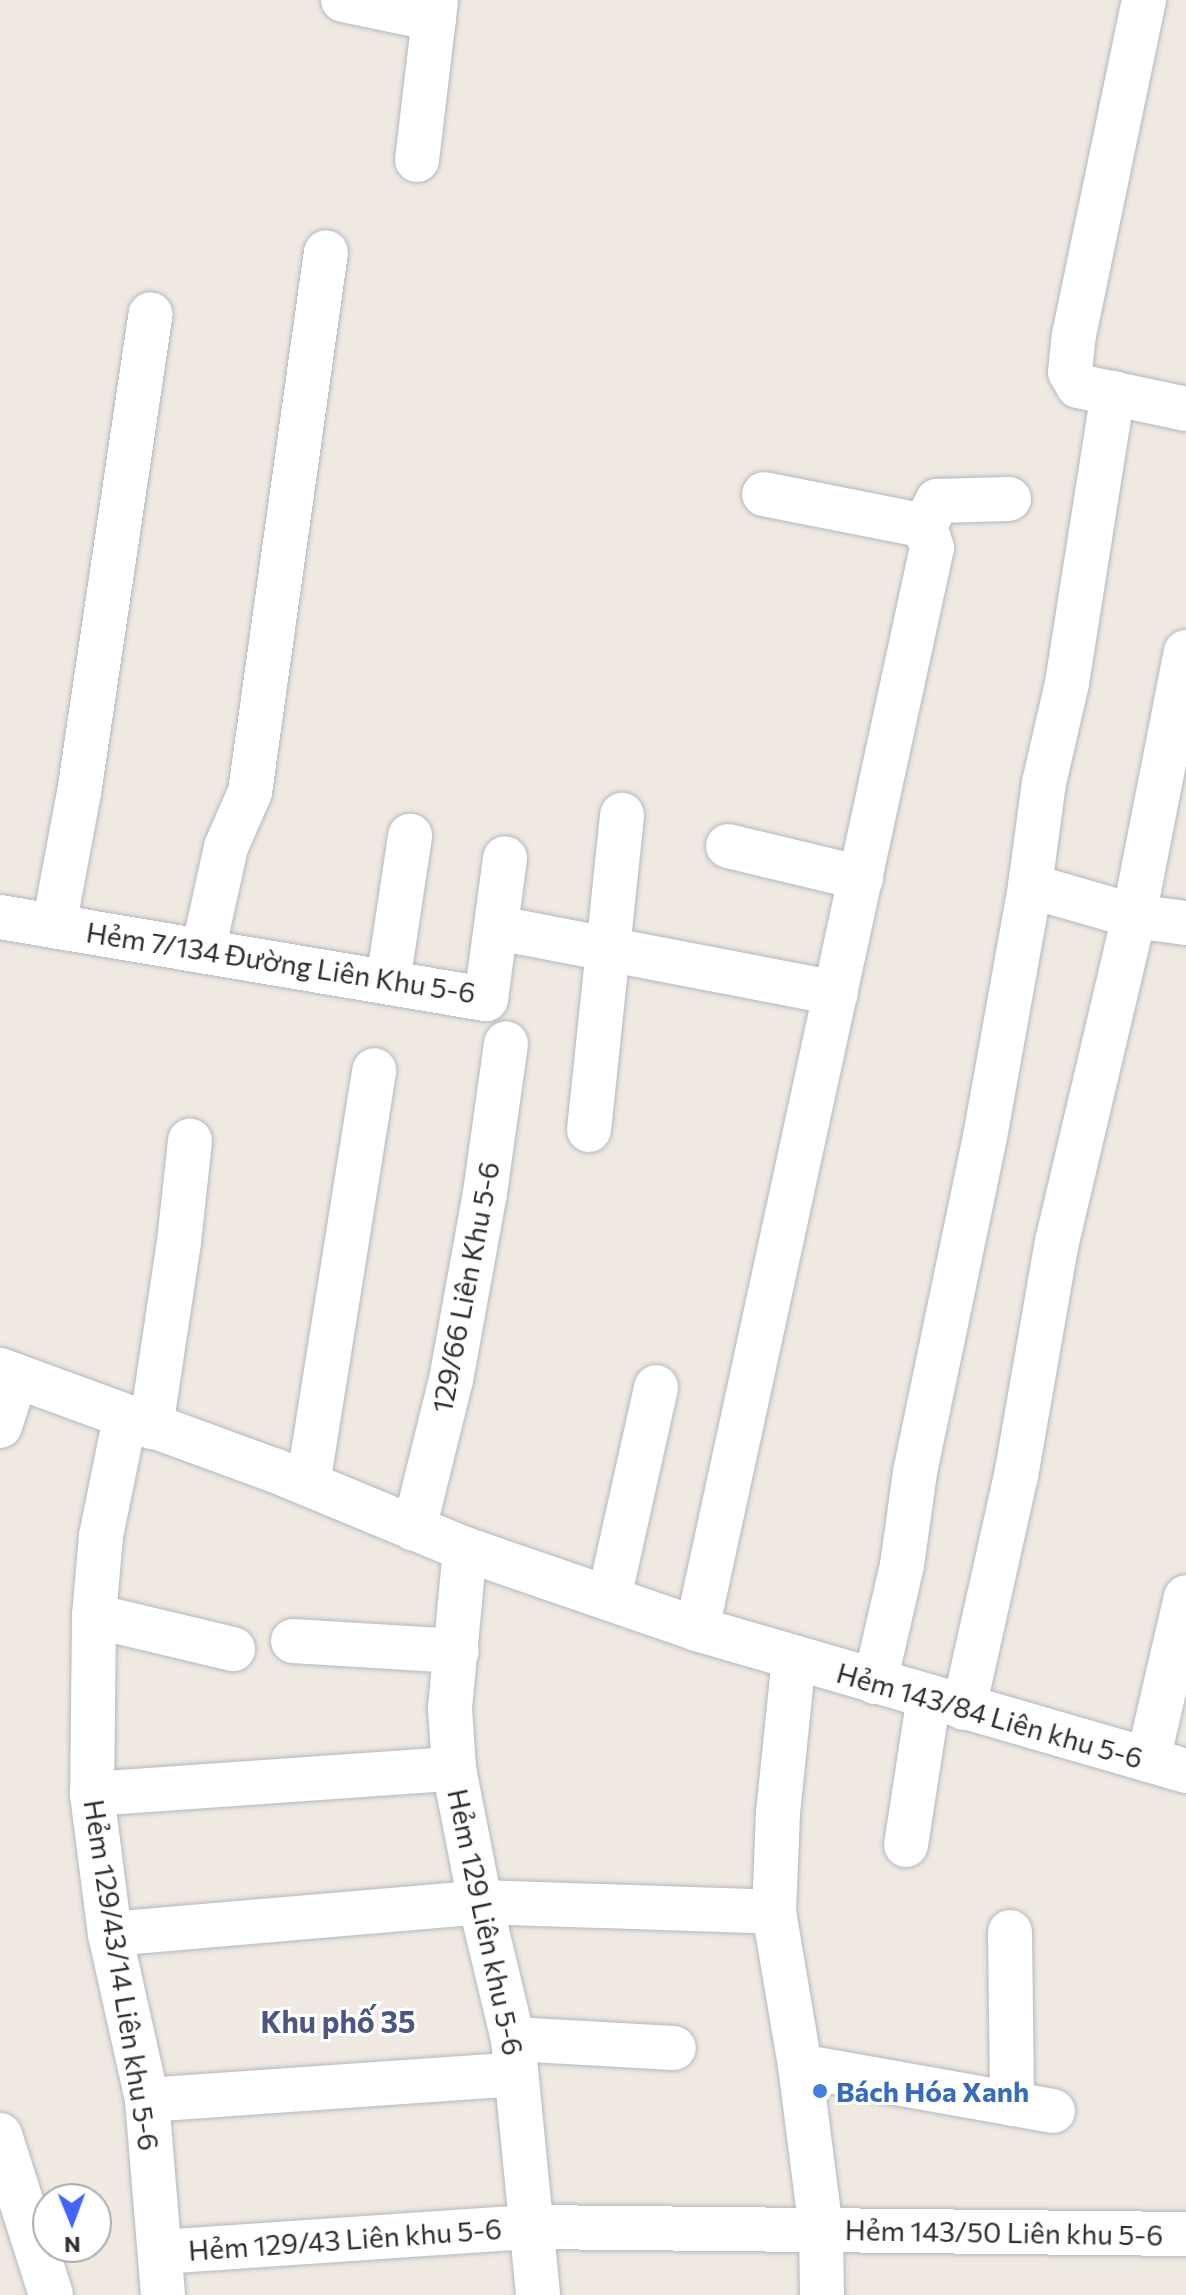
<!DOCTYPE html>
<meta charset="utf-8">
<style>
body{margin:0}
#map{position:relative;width:1186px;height:2295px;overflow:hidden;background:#efe9e1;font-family:Commissioner,sans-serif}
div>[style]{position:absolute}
.roads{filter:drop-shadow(0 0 2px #b4b7c1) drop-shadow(0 0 2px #b4b7c1)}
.minor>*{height:44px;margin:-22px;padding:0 22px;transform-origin:22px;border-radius:22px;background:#fff}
.dots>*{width:22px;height:22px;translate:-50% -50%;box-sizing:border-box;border:4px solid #fff;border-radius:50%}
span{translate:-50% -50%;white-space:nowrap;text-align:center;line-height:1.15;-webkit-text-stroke:6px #fff;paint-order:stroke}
.street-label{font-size:28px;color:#2e2e2e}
.shop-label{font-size:28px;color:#366cbe;font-weight:700}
.left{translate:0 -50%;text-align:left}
.neighbourhood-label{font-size:30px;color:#4d5680;font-weight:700}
.north{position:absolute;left:32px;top:2183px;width:80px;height:80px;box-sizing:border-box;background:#fff;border:2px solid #ababab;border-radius:50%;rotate:179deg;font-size:22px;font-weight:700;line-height:32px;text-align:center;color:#2e2e2e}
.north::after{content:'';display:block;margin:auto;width:28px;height:36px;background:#4264fb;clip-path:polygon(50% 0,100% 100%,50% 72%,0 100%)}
</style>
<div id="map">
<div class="roads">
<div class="minor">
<div style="left:343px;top:0;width:93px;rotate:11.8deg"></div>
<div style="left:1144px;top:0;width:341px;rotate:101.8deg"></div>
<div style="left:1074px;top:334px;width:38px;rotate:96deg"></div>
<div style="left:1070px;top:372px;width:16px;rotate:60deg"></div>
<div style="left:1078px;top:386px;width:110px;rotate:12deg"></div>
<div style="left:417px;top:160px;width:161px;rotate:-83.2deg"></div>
<div style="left:925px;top:526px;width:28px;rotate:-64deg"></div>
<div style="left:937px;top:501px;width:72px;rotate:-1.6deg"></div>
<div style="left:728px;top:846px;width:137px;rotate:13.5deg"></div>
<div style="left:1030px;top:886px;width:108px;rotate:16.1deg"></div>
<div style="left:1134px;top:916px;width:52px;rotate:7.7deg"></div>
<div style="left:0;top:917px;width:493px;rotate:9.6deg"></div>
<div style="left:486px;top:999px;width:142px;rotate:-82.3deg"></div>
<div style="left:54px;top:926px;width:135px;rotate:-79.4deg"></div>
<div style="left:79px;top:793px;width:484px;rotate:-81.5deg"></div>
<div style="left:498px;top:928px;width:344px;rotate:10.9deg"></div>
<div style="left:203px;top:951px;width:107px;rotate:-77.5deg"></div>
<div style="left:226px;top:847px;width:60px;rotate:-66.4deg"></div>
<div style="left:250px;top:792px;width:545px;rotate:-81.99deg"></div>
<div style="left:388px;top:982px;width:148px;rotate:-81.4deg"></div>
<div style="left:589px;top:1130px;width:317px;rotate:-84deg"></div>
<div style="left:0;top:1370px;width:292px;rotate:20.1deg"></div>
<div style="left:274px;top:1470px;width:207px;rotate:22.5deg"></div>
<div style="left:465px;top:1549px;width:245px;rotate:19deg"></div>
<div style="left:697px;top:1629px;width:509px;rotate:16.19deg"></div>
<div style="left:125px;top:1418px;width:120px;rotate:101.5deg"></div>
<div style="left:101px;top:1536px;width:80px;rotate:95deg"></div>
<div style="left:94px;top:1616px;width:178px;rotate:90.6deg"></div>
<div style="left:92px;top:1794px;width:141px;rotate:82.7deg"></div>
<div style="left:110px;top:1934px;width:170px;rotate:77.4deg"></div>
<div style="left:147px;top:2100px;width:196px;rotate:85.3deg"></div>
<div style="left:0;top:1426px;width:52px;rotate:-72.3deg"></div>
<div style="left:151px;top:1427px;width:187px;rotate:-81.4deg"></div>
<div style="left:179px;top:1242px;width:102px;rotate:-83.8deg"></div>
<div style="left:308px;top:1484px;width:419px;rotate:-80.9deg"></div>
<div style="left:414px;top:1529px;width:154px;rotate:-76.1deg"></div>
<div style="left:451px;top:1380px;width:190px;rotate:-79.7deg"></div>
<div style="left:485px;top:1193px;width:151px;rotate:-82deg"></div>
<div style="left:465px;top:1549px;width:160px;rotate:95.4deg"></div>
<div style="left:450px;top:1708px;width:61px;rotate:86.2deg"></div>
<div style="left:454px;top:1769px;width:136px;rotate:78.9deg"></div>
<div style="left:480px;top:1902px;width:141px;rotate:76.5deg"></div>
<div style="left:513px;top:2039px;width:257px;rotate:84.4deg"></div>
<div style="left:609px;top:1598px;width:216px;rotate:-77.4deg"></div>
<div style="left:94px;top:1616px;width:143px;rotate:13.4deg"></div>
<div style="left:697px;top:1629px;width:1106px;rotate:-77.74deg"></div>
<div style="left:932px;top:548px;width:23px;rotate:-108deg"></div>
<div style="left:925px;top:526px;width:164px;rotate:-168.8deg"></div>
<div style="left:293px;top:1641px;width:164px;rotate:3.5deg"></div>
<div style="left:794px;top:1658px;width:156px;rotate:95.9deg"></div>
<div style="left:778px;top:1813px;width:99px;rotate:92.3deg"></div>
<div style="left:774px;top:1912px;width:156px;rotate:80.4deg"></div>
<div style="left:800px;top:2066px;width:166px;rotate:82.7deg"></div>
<div style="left:821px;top:2231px;width:64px;rotate:89.1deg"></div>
<div style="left:875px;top:1682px;width:120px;rotate:-77deg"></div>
<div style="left:902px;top:1565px;width:94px;rotate:-82deg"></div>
<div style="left:915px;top:1472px;width:342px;rotate:-78.2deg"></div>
<div style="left:985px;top:1137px;width:255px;rotate:-79.8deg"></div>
<div style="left:1030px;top:886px;width:104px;rotate:-82.3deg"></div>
<div style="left:1044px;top:783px;width:103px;rotate:-77deg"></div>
<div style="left:1067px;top:683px;width:294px;rotate:-81deg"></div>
<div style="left:964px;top:1708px;width:238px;rotate:-77.4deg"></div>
<div style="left:1016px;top:1476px;width:238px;rotate:-80.1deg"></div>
<div style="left:1057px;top:1242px;width:335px;rotate:-76.7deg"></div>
<div style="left:1134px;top:916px;width:269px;rotate:-78.9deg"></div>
<div style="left:1148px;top:1760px;width:167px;rotate:-76.9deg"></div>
<div style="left:92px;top:1794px;width:363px;rotate:-4deg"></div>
<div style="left:906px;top:1845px;width:150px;rotate:-81.2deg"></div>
<div style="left:1010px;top:1932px;width:172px;rotate:89.3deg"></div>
<div style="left:110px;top:1934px;width:371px;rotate:-4.9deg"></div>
<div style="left:480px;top:1902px;width:294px;rotate:1.9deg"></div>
<div style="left:513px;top:2039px;width:161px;rotate:3.2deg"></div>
<div style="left:800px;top:2066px;width:257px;rotate:10.1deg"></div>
<div style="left:147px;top:2100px;width:370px;rotate:-4deg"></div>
<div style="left:0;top:2135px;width:168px;rotate:72.3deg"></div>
<div style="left:160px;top:2252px;width:372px;rotate:-3.9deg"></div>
<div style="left:531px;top:2227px;width:655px;rotate:0.61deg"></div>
</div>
</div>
<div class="dots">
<div style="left:820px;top:2091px;background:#3f7fe0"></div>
</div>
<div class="street-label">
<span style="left:281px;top:962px;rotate:9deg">Hẻm 7/134 Đường Liên Khu 5-6</span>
<span style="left:465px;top:1287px;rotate:-79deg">129/66 Liên Khu 5-6</span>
<span style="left:990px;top:1715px;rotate:16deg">Hẻm 143/84 Liên khu 5-6</span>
<span style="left:486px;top:1922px;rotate:78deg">Hẻm 129 Liên khu 5-6</span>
<span style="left:122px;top:1975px;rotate:81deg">Hẻm 129/43/14 Liên khu 5-6</span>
<span style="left:1004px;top:2232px;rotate:1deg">Hẻm 143/50 Liên khu 5-6</span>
<span style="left:345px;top:2239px;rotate:-4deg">Hẻm 129/43 Liên khu 5-6</span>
</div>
<div class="shop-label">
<span class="left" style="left:836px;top:2091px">Bách Hóa Xanh</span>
</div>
<div class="neighbourhood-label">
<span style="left:338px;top:2021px">Khu phố 35</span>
</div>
<div class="north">N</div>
</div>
